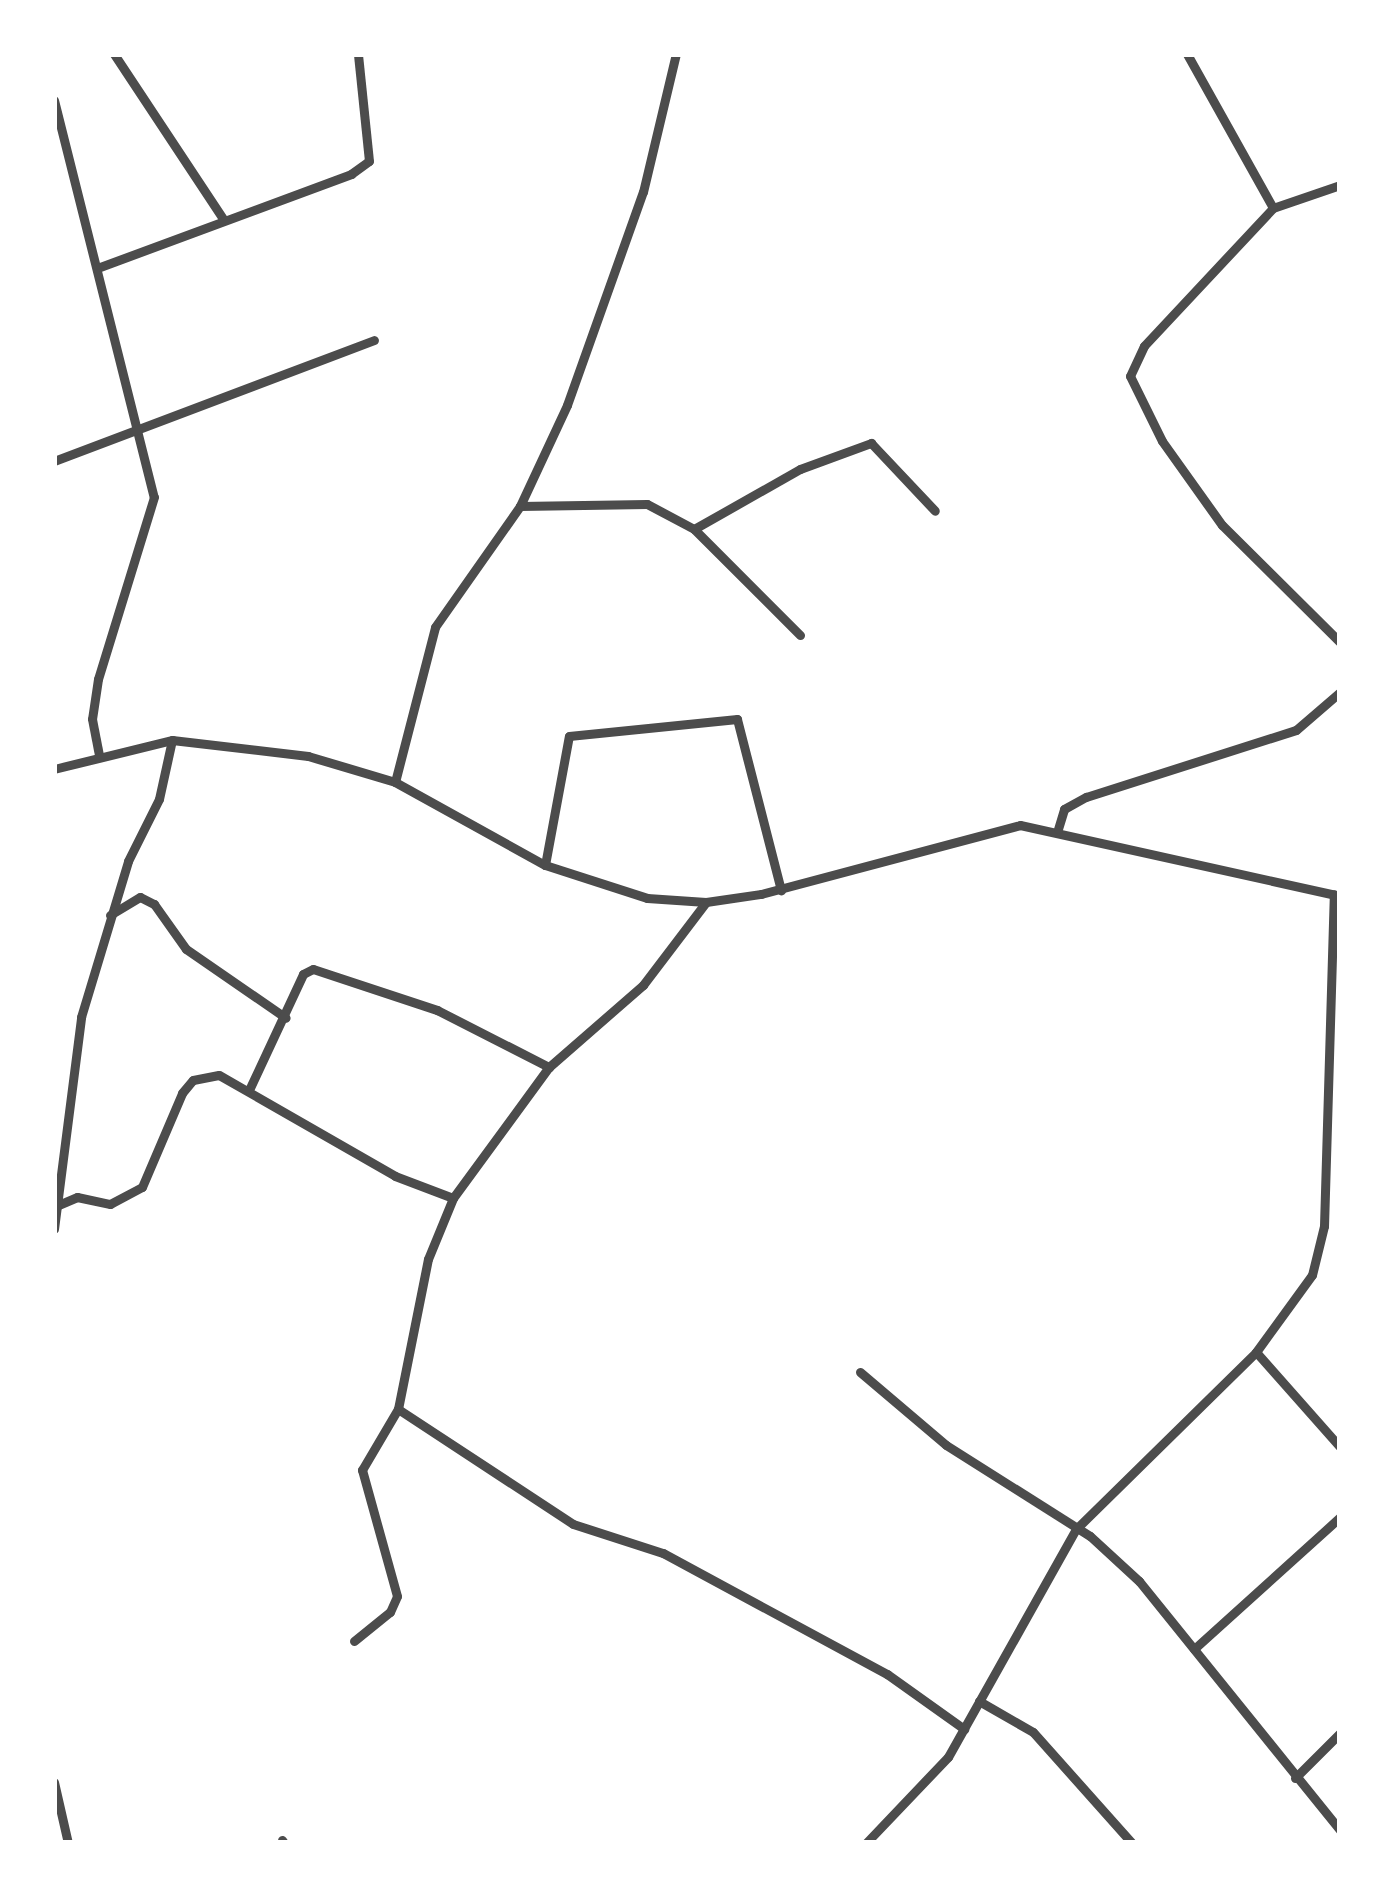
<!DOCTYPE html>
<style>
body{margin:0}
#map{position:relative;width:1394px;height:1897px;overflow:hidden;background:#fff;font-family:"DejaVu Sans",sans-serif}
div>[style]{position:absolute}
.minor>*{height:9px;margin:-4.5px;padding:0 4.5px;transform-origin:4.5px;border-radius:4.5px;background:#4c4c4c}
span{translate:-50% -50%;white-space:nowrap;text-align:center;line-height:1.15;-webkit-text-stroke:10px #fff;paint-order:stroke}
.frame{position:absolute;inset:0;border:57px solid #fff;pointer-events:none}
</style>
<div id="map">
<div class="minor">
<div style="left:114px;top:54px;width:199px;rotate:56.5deg"></div>
<div style="left:1187px;top:54px;width:176px;rotate:60.8deg"></div>
<div style="left:54px;top:100px;width:409px;rotate:75.9deg"></div>
<div style="left:154px;top:497px;width:190px;rotate:107.1deg"></div>
<div style="left:98px;top:679px;width:40px;rotate:98.5deg"></div>
<div style="left:92px;top:719px;width:36px;rotate:79deg"></div>
<div style="left:1340px;top:185px;width:71px;rotate:161.1deg"></div>
<div style="left:1273px;top:208px;width:189px;rotate:133.1deg"></div>
<div style="left:1144px;top:346px;width:33px;rotate:115deg"></div>
<div style="left:1130px;top:376px;width:72px;rotate:63.8deg"></div>
<div style="left:1162px;top:441px;width:103px;rotate:54.5deg"></div>
<div style="left:1222px;top:525px;width:166px;rotate:44.8deg"></div>
<div style="left:100px;top:267px;width:268px;rotate:-20.3deg"></div>
<div style="left:351px;top:174px;width:22px;rotate:-36deg"></div>
<div style="left:369px;top:161px;width:108px;rotate:-95.9deg"></div>
<div style="left:54px;top:461px;width:342px;rotate:-20.7deg"></div>
<div style="left:520px;top:506px;width:127px;rotate:-0.9deg"></div>
<div style="left:647px;top:504px;width:53px;rotate:28deg"></div>
<div style="left:694px;top:529px;width:150px;rotate:45deg"></div>
<div style="left:694px;top:529px;width:122px;rotate:-29.5deg"></div>
<div style="left:800px;top:469px;width:76px;rotate:-20.1deg"></div>
<div style="left:871px;top:443px;width:93px;rotate:46.7deg"></div>
<div style="left:54px;top:769px;width:122px;rotate:-13.8deg"></div>
<div style="left:172px;top:740px;width:137px;rotate:6.7deg"></div>
<div style="left:308px;top:756px;width:91px;rotate:16.6deg"></div>
<div style="left:395px;top:782px;width:171px;rotate:29deg"></div>
<div style="left:545px;top:865px;width:107px;rotate:17.9deg"></div>
<div style="left:647px;top:898px;width:59px;rotate:3.9deg"></div>
<div style="left:706px;top:902px;width:56px;rotate:-8.3deg"></div>
<div style="left:761px;top:894px;width:268px;rotate:-14.9deg"></div>
<div style="left:1020px;top:825px;width:328px;rotate:12.5deg"></div>
<div style="left:395px;top:782px;width:160px;rotate:-75.5deg"></div>
<div style="left:435px;top:627px;width:148px;rotate:-54.9deg"></div>
<div style="left:520px;top:506px;width:111px;rotate:-65deg"></div>
<div style="left:567px;top:405px;width:226px;rotate:-70.4deg"></div>
<div style="left:643px;top:192px;width:142px;rotate:-76.6deg"></div>
<div style="left:1058px;top:829px;width:21px;rotate:-73deg"></div>
<div style="left:1064px;top:809px;width:25px;rotate:-29deg"></div>
<div style="left:1086px;top:797px;width:220px;rotate:-17.7deg"></div>
<div style="left:1296px;top:730px;width:58px;rotate:-40.8deg"></div>
<div style="left:545px;top:865px;width:131px;rotate:-79.5deg"></div>
<div style="left:569px;top:736px;width:169px;rotate:-5.8deg"></div>
<div style="left:737px;top:719px;width:177px;rotate:75.6deg"></div>
<div style="left:110px;top:915px;width:35px;rotate:-31deg"></div>
<div style="left:140px;top:897px;width:16px;rotate:27deg"></div>
<div style="left:154px;top:904px;width:55px;rotate:54.6deg"></div>
<div style="left:186px;top:949px;width:121px;rotate:34.6deg"></div>
<div style="left:249px;top:1090px;width:128px;rotate:-65deg"></div>
<div style="left:303px;top:974px;width:11px;rotate:-27deg"></div>
<div style="left:313px;top:969px;width:131px;rotate:18.3deg"></div>
<div style="left:437px;top:1010px;width:126px;rotate:27deg"></div>
<div style="left:56px;top:1206px;width:23px;rotate:-23deg"></div>
<div style="left:77px;top:1197px;width:34px;rotate:12deg"></div>
<div style="left:110px;top:1204px;width:36px;rotate:-28deg"></div>
<div style="left:142px;top:1187px;width:102px;rotate:-66.9deg"></div>
<div style="left:182px;top:1093px;width:17px;rotate:-50deg"></div>
<div style="left:193px;top:1080px;width:26px;rotate:-11deg"></div>
<div style="left:219px;top:1075px;width:203px;rotate:29.8deg"></div>
<div style="left:395px;top:1176px;width:62px;rotate:20.8deg"></div>
<div style="left:54px;top:1229px;width:214px;rotate:-82.7deg"></div>
<div style="left:81px;top:1017px;width:163px;rotate:-73.2deg"></div>
<div style="left:128px;top:861px;width:69px;rotate:-63.4deg"></div>
<div style="left:159px;top:799px;width:60px;rotate:-77.6deg"></div>
<div style="left:1256px;top:1352px;width:127px;rotate:48.5deg"></div>
<div style="left:860px;top:1372px;width:113px;rotate:40.3deg"></div>
<div style="left:946px;top:1445px;width:170px;rotate:32.3deg"></div>
<div style="left:1090px;top:1536px;width:67px;rotate:42.6deg"></div>
<div style="left:1139px;top:1581px;width:320px;rotate:51.1deg"></div>
<div style="left:398px;top:1409px;width:209px;rotate:33.3deg"></div>
<div style="left:573px;top:1524px;width:95px;rotate:17.9deg"></div>
<div style="left:663px;top:1553px;width:255px;rotate:28.4deg"></div>
<div style="left:887px;top:1674px;width:95px;rotate:35.5deg"></div>
<div style="left:354px;top:1641px;width:46px;rotate:-38.9deg"></div>
<div style="left:390px;top:1612px;width:17px;rotate:-66deg"></div>
<div style="left:397px;top:1596px;width:131px;rotate:-105.5deg"></div>
<div style="left:362px;top:1470px;width:71px;rotate:-59.5deg"></div>
<div style="left:398px;top:1409px;width:153px;rotate:-78.7deg"></div>
<div style="left:428px;top:1259px;width:66px;rotate:-67.7deg"></div>
<div style="left:453px;top:1198px;width:162px;rotate:-53.8deg"></div>
<div style="left:549px;top:1067px;width:125px;rotate:-41.1deg"></div>
<div style="left:643px;top:985px;width:104px;rotate:-52.8deg"></div>
<div style="left:1194px;top:1649px;width:197px;rotate:-42.1deg"></div>
<div style="left:979px;top:1701px;width:62px;rotate:29.9deg"></div>
<div style="left:1033px;top:1732px;width:149px;rotate:48.3deg"></div>
<div style="left:1295px;top:1778px;width:64px;rotate:-45deg"></div>
<div style="left:54px;top:1782px;width:63px;rotate:77.1deg"></div>
<div style="left:282px;top:1840px;width:4px;rotate:56deg"></div>
<div style="left:866px;top:1843px;width:119px;rotate:-46.4deg"></div>
<div style="left:948px;top:1757px;width:261px;rotate:-60.7deg"></div>
<div style="left:1076px;top:1529px;width:252px;rotate:-44.5deg"></div>
<div style="left:1256px;top:1352px;width:95px;rotate:-54deg"></div>
<div style="left:1312px;top:1275px;width:50px;rotate:-76.2deg"></div>
<div style="left:1324px;top:1226px;width:332px;rotate:-88.3deg"></div>
</div>
<div class="frame"></div>
</div>
